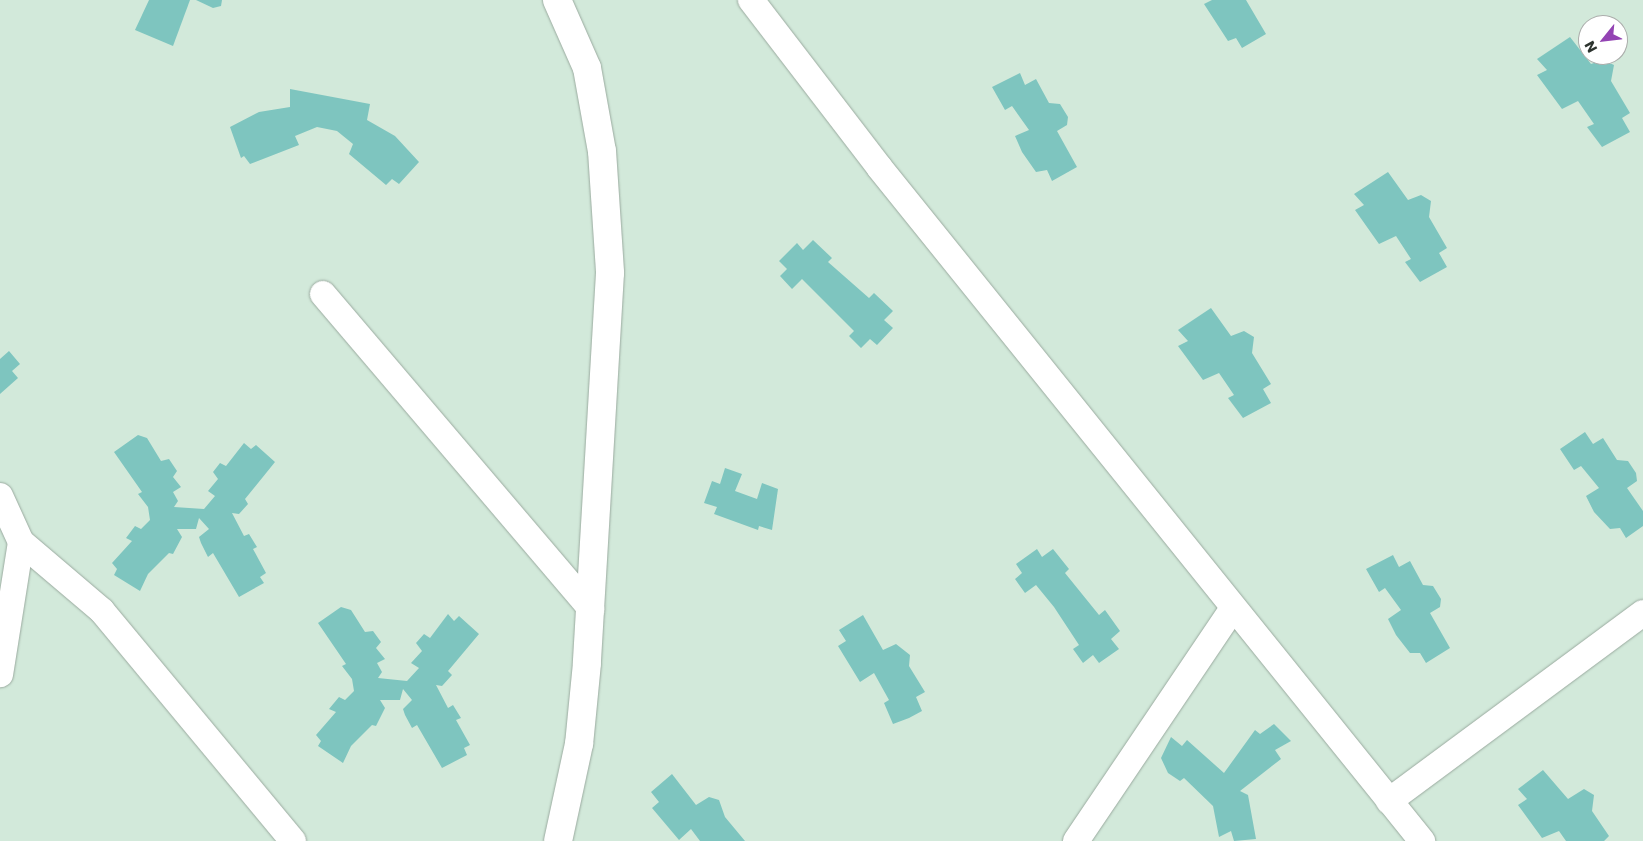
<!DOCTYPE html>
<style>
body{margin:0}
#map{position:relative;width:1643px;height:841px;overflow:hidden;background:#e3f5ea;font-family:Poppins,sans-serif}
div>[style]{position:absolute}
.built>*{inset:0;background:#d2e9da}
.building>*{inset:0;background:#7ec5bf}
.roads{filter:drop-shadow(0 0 1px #9aaa9f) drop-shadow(0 0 1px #9aaa9f)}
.minor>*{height:26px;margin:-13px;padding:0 13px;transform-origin:13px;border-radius:13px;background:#fff}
.tertiary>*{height:28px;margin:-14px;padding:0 14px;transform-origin:14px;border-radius:14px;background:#fff}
span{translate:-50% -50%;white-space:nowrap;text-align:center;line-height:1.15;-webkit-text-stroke:5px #fff;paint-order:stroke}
.north{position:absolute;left:1578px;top:15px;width:50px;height:50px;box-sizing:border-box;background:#fff;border:1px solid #abadab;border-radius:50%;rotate:241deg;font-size:14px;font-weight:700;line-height:20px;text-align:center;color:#2c332e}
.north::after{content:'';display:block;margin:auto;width:18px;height:22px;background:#9343b3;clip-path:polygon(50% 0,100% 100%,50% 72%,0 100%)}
</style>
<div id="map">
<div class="built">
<div style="clip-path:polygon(evenodd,0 0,1643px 0,1643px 841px,0 841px,0 0,1588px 25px,1618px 25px,1618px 55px,1588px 55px,1588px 25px)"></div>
</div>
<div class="building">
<div style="clip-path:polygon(149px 0,190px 0,173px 46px,135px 30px)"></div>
<div style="clip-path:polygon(196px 0,222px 0,221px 6px,213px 8px)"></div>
<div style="clip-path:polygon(1212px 0,1246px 0,1266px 34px,1242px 48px,1236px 38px,1228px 41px,1204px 4px)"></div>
<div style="clip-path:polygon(1570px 37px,1591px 64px,1603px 60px,1614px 65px,1611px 81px,1630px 113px,1622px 118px,1630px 132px,1602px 147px,1587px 127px,1594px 124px,1578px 101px,1562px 109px,1537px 75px,1547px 70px,1537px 59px)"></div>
<div style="clip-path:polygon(1020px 73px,1025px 85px,1036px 79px,1049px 103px,1060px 104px,1068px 117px,1067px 125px,1057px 131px,1077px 167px,1052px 181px,1047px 170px,1036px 172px,1022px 152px,1015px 136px,1029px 130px,1012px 106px,1005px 110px,992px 87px)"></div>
<div style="clip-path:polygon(290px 89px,370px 104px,367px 120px,395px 136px,419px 162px,399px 184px,392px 179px,386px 185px,349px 154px,353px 144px,337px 131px,317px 127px,295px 136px,299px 145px,250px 164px,244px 156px,241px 158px,230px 127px,259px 112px,290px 107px)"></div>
<div style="clip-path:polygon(1388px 172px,1408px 200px,1421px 195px,1431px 201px,1429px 217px,1447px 248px,1439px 253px,1447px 267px,1420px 282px,1405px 262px,1411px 259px,1396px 236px,1379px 244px,1355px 210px,1364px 205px,1354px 194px)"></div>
<div style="clip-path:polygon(813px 240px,832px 258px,828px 262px,869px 298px,874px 293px,893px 311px,884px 320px,893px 328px,877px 345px,870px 339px,861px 348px,849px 336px,854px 331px,802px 279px,792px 289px,780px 276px,787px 269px,779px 261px,797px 243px,803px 250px)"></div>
<div style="clip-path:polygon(1211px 308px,1231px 336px,1244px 331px,1254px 337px,1252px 353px,1271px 384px,1263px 389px,1271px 403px,1243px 418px,1228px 398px,1234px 395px,1219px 373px,1203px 380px,1178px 346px,1188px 341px,1178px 330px)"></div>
<div style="clip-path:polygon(9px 351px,20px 364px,12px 371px,18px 378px,0 394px,0 359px)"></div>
<div style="clip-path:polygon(1585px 432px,1593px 444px,1603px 438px,1617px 460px,1628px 461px,1636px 473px,1637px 481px,1627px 488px,1643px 511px,1643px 526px,1626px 538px,1620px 528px,1610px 529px,1594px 512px,1586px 496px,1599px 488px,1581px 466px,1574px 470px,1560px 449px)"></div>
<div style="clip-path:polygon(138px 435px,147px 438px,161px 461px,169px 459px,177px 471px,173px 477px,181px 487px,173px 492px,178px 501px,174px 507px,204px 509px,215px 496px,208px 491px,218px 479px,213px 472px,220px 463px,226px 466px,244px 443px,251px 449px,256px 445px,275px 462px,245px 499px,248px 504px,239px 514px,232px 513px,244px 536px,249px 534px,257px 547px,253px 549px,266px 573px,260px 577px,264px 583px,239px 597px,213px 553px,208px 557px,201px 543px,199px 537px,209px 529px,199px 518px,196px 529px,177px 529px,182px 537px,173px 554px,169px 553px,148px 574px,140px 591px,114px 575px,117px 569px,112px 563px,132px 541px,126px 538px,135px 526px,141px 529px,150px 520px,148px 507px,138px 494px,142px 492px,114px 452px)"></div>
<div style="clip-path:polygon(725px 468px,742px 474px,735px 491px,757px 499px,762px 483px,778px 489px,772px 530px,759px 526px,758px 530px,714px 514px,717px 507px,704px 503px,712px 481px,720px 484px)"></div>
<div style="clip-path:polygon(1037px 549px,1042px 557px,1053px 549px,1069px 569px,1065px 573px,1099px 615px,1105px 610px,1120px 631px,1111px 639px,1119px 649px,1099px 663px,1093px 655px,1083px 663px,1073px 649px,1079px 645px,1054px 607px,1036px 585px,1025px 593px,1015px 579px,1022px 573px,1016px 564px)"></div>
<div style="clip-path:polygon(1393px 555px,1399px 567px,1410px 561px,1423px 585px,1433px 586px,1441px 599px,1440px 607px,1430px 613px,1450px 648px,1426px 663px,1420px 653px,1410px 653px,1396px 635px,1388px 619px,1401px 610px,1385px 588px,1379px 592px,1366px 569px)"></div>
<div style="clip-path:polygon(341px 607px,351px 610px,365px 632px,373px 631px,381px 642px,376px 648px,385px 659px,377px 663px,382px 672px,378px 678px,407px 681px,419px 668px,411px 663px,422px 651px,416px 643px,424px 634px,430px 638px,448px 614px,454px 621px,459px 616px,479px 634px,448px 671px,452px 675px,442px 686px,436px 685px,448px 708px,453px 705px,461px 718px,456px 720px,470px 745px,464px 748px,467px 755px,442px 768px,417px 725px,412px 728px,405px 715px,403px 709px,412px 700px,403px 689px,400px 700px,380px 700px,385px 708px,376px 726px,372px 725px,351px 746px,343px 763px,318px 746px,321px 741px,316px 735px,336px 712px,329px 709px,339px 697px,345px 700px,354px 691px,352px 679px,342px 666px,346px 664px,318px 623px)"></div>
<div style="clip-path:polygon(863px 615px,883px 650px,896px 644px,910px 655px,909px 666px,925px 692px,916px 697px,922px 711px,909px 718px,893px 724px,884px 703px,889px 700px,874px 673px,860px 682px,838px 646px,846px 641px,839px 630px)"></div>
<div style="clip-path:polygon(1274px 724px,1291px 741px,1275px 750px,1281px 759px,1240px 791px,1248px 795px,1256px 839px,1234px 841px,1231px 831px,1219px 837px,1213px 806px,1184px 778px,1180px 781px,1168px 773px,1161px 758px,1171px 737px,1182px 746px,1187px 740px,1224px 773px,1255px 730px,1260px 734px)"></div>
<div style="clip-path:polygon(1543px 770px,1568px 799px,1584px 789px,1594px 795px,1592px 811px,1609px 836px,1604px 841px,1566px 841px,1559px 831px,1542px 838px,1518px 805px,1527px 799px,1518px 789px)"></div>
<div style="clip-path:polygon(672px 774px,696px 805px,709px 797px,719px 800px,725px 817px,745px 841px,700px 841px,691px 829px,679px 840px,652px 808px,659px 802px,651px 792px)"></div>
</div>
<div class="roads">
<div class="minor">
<div style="left:751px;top:0;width:210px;rotate:52.5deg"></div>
<div style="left:879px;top:167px;width:866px;rotate:51.14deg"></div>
<div style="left:323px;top:294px;width:414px;rotate:49.6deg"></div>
<div style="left:0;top:496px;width:51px;rotate:65.5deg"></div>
<div style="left:21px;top:542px;width:134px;rotate:99deg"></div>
<div style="left:21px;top:542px;width:106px;rotate:40.4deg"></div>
<div style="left:102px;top:611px;width:299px;rotate:50.3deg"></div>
<div style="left:1389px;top:801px;width:316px;rotate:-36.5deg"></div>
<div style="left:1076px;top:841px;width:281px;rotate:-56deg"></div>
</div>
<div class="tertiary">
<div style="left:557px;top:0;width:74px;rotate:66.2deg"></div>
<div style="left:587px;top:68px;width:84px;rotate:79.8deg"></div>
<div style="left:602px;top:151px;width:122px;rotate:86.2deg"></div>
<div style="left:610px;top:273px;width:391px;rotate:93.4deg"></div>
<div style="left:587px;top:663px;width:81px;rotate:95.6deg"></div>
<div style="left:579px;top:744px;width:99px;rotate:102.2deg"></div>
</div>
</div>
<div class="north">N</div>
</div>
